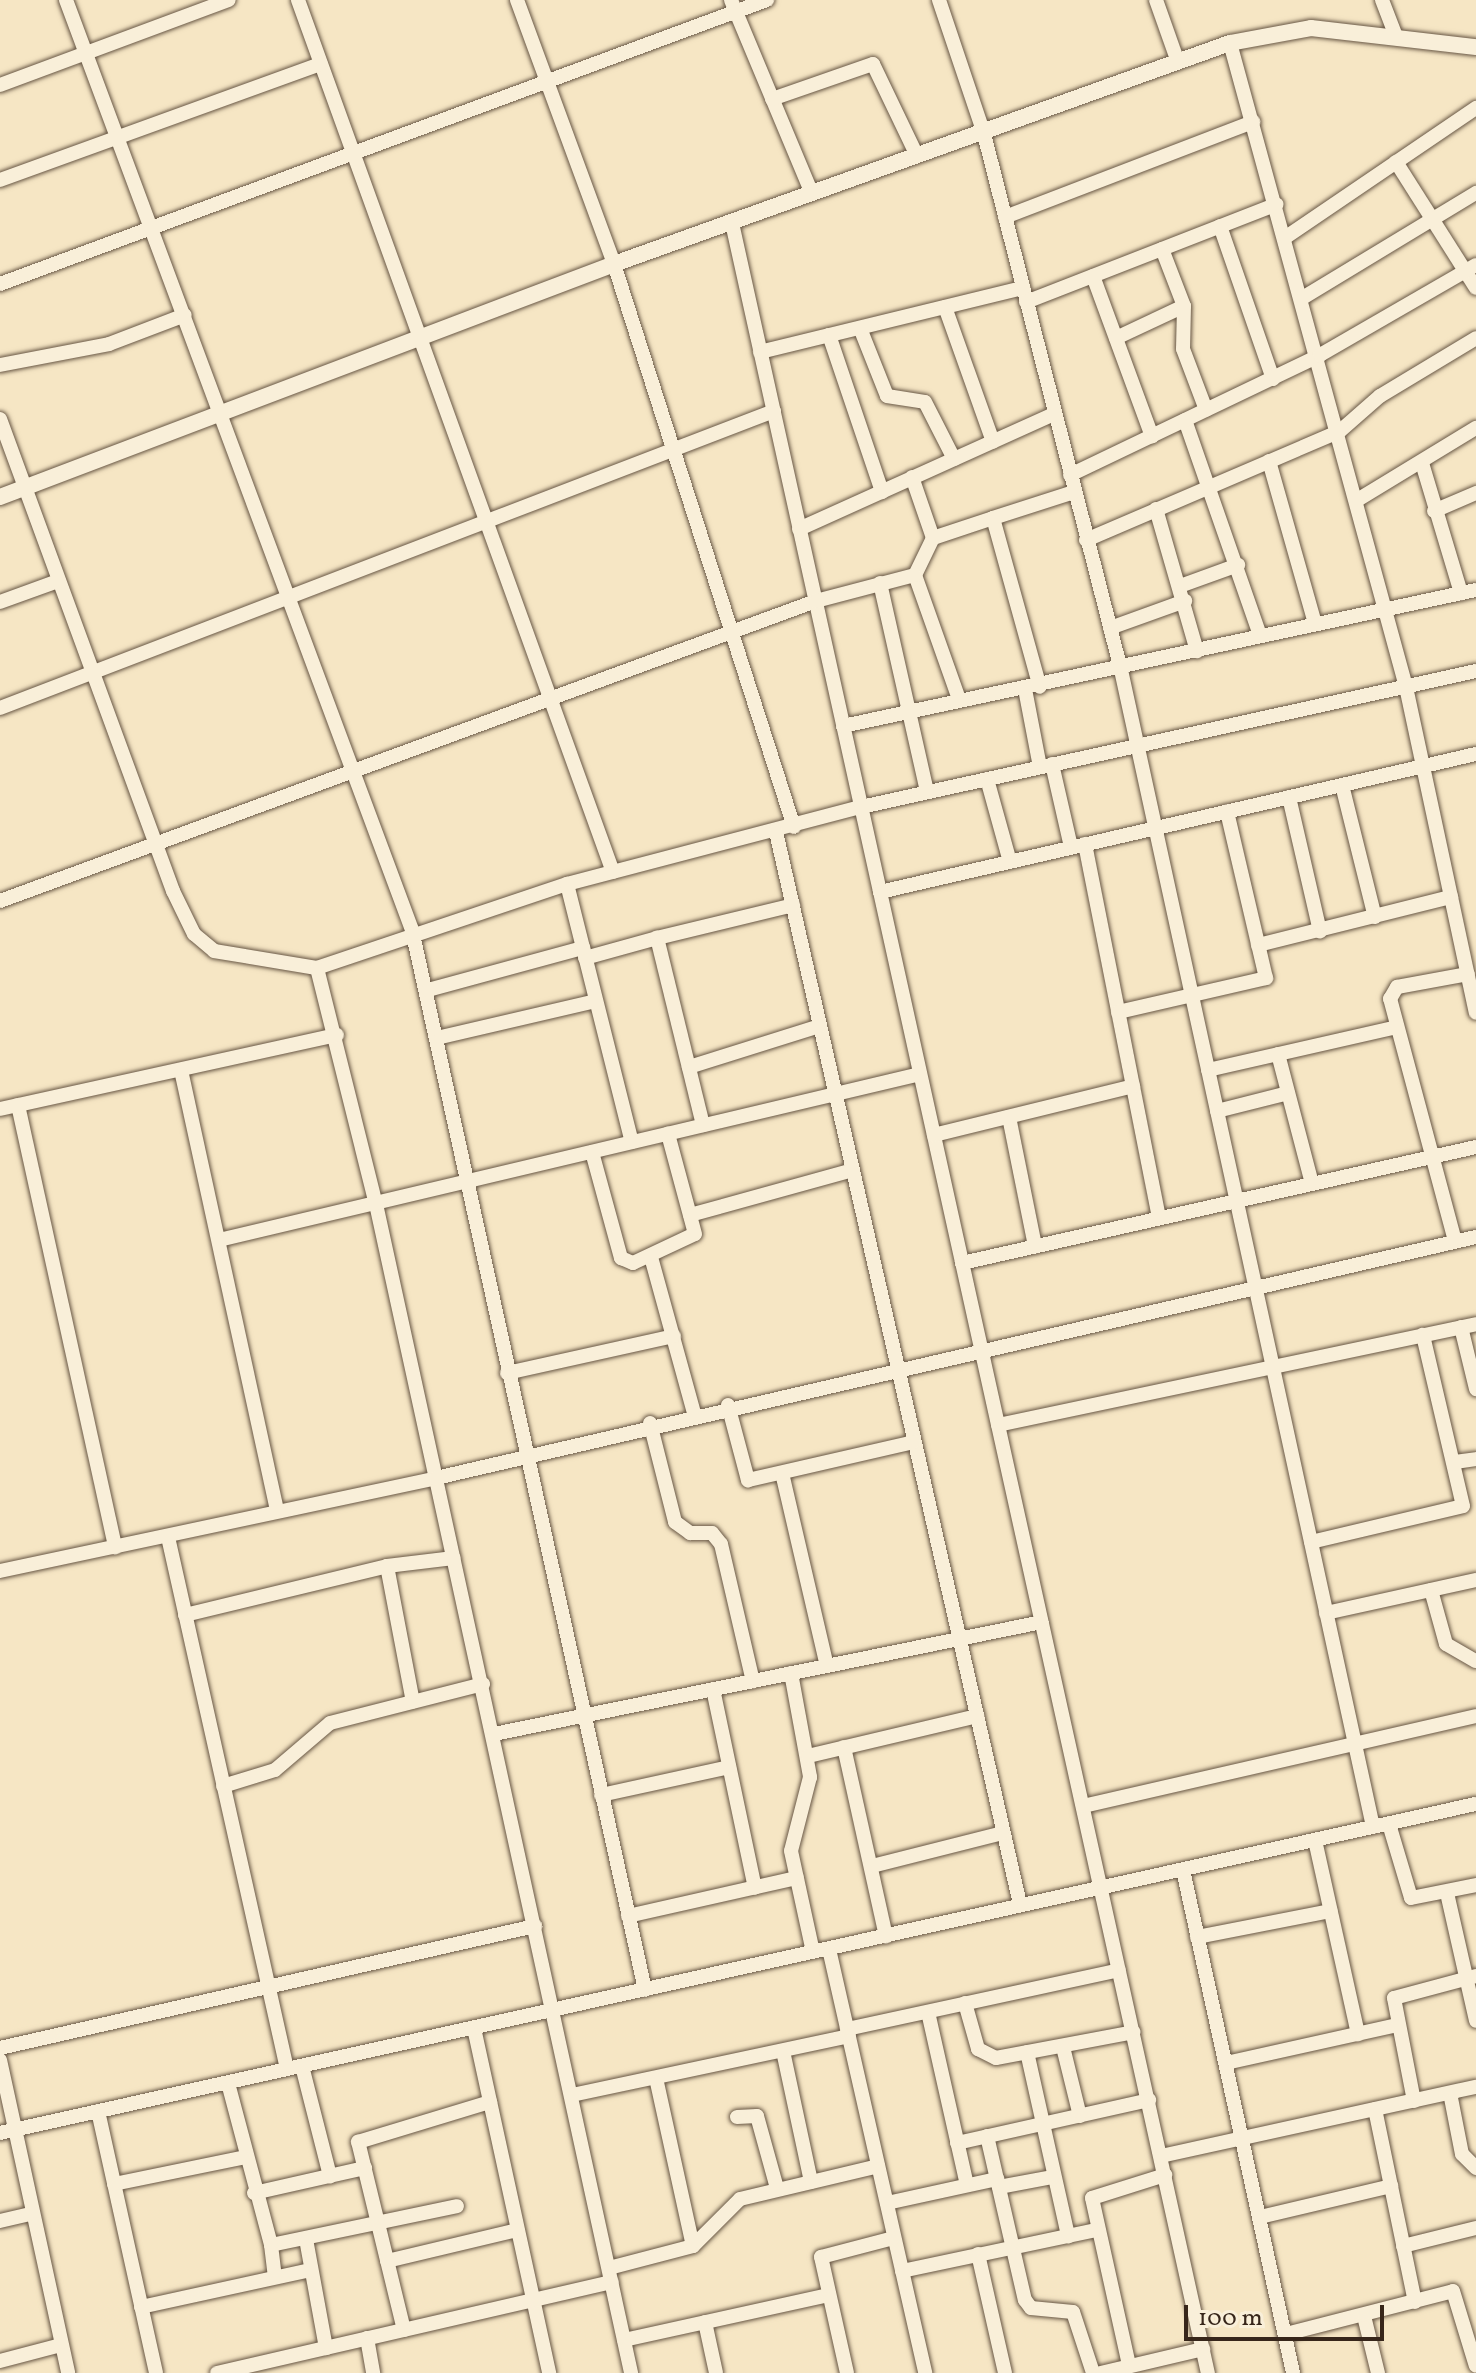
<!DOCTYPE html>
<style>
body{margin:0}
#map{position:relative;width:1476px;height:2373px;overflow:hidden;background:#f6e6c4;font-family:Vollkorn,serif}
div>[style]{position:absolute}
.roads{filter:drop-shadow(0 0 2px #675644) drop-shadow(0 0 2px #675644)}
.minor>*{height:14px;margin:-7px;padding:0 7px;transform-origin:7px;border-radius:7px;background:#f9efd9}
.tertiary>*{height:16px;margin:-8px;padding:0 8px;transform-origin:8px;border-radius:8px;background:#f9efd9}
span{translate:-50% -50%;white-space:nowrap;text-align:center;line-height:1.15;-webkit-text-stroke:7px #f9efd9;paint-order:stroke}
.scale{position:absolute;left:1184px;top:2305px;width:200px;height:36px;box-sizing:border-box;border:4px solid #37261a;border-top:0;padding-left:10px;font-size:24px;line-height:28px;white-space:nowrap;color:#37261a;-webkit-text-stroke:6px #f9efd9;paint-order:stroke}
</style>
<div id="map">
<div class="roads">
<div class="minor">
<div style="left:66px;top:0;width:992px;rotate:69.59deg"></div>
<div style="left:412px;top:930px;width:1085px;rotate:77.6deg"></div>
<div style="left:298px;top:0;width:927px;rotate:70.14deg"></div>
<div style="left:517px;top:0;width:281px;rotate:69.8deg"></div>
<div style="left:614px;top:264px;width:591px;rotate:72.27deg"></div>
<div style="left:731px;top:0;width:210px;rotate:67.3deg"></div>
<div style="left:939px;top:0;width:141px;rotate:71.4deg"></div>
<div style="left:984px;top:134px;width:553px;rotate:75.66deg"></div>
<div style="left:1121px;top:670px;width:1184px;rotate:77.71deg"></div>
<div style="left:1156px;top:0;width:66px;rotate:70.5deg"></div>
<div style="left:1382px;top:0;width:40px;rotate:69deg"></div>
<div style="left:1230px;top:43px;width:668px;rotate:74.71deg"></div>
<div style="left:1406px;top:687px;width:333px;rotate:77.9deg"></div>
<div style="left:0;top:85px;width:244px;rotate:-20.4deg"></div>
<div style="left:772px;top:99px;width:107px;rotate:-19.1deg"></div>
<div style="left:873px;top:64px;width:102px;rotate:64.4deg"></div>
<div style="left:1396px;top:162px;width:149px;rotate:57.6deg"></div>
<div style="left:0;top:180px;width:341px;rotate:-19.9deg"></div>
<div style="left:1005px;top:217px;width:266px;rotate:-21deg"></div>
<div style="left:732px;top:223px;width:2202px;rotate:77.52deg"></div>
<div style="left:1220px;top:226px;width:162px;rotate:70.9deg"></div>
<div style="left:1286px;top:237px;width:230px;rotate:-34.2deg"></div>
<div style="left:1162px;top:249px;width:61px;rotate:68.9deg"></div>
<div style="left:1184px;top:306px;width:43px;rotate:91.3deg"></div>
<div style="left:1183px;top:349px;width:65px;rotate:69.3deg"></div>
<div style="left:1093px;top:276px;width:171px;rotate:69.8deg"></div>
<div style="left:0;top:284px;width:818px;rotate:-20.32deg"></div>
<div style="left:1304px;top:297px;width:201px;rotate:-31.2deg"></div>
<div style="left:1026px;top:302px;width:269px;rotate:-21.3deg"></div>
<div style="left:945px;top:307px;width:143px;rotate:70.4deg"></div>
<div style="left:860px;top:328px;width:73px;rotate:68.3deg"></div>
<div style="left:887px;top:396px;width:38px;rotate:9deg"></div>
<div style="left:925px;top:402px;width:64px;rotate:63deg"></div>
<div style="left:829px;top:335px;width:166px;rotate:71.3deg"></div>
<div style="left:1116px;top:338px;width:75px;rotate:-25.2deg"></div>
<div style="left:760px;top:352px;width:271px;rotate:-13.7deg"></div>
<div style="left:0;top:365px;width:111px;rotate:-10.9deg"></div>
<div style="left:109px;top:344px;width:81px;rotate:-20.9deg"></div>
<div style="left:0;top:419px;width:503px;rotate:69.87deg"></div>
<div style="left:173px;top:891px;width:48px;rotate:64deg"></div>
<div style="left:194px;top:934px;width:26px;rotate:40deg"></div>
<div style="left:214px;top:951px;width:104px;rotate:9.4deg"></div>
<div style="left:317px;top:968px;width:264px;rotate:-18.6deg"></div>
<div style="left:567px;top:884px;width:304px;rotate:-14.7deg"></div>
<div style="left:861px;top:807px;width:630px;rotate:-12.47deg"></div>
<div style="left:1185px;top:420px;width:228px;rotate:70.8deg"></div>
<div style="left:1269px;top:461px;width:169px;rotate:74.2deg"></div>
<div style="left:1422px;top:463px;width:136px;rotate:73.3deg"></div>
<div style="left:1070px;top:475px;width:277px;rotate:-25.6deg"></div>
<div style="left:1320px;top:355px;width:180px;rotate:-30deg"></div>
<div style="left:912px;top:477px;width:65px;rotate:71deg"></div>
<div style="left:933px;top:538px;width:41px;rotate:115.9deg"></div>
<div style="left:915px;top:575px;width:132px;rotate:70.5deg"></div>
<div style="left:1359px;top:499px;width:137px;rotate:-31.3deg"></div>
<div style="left:1156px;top:509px;width:148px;rotate:73.9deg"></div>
<div style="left:1434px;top:511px;width:46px;rotate:-23.2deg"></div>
<div style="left:993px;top:518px;width:85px;rotate:-17.8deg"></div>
<div style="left:799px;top:529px;width:280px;rotate:-24.3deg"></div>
<div style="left:933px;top:538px;width:63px;rotate:-18.4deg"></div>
<div style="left:993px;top:518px;width:175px;rotate:74.5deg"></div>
<div style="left:1086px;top:540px;width:276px;rotate:-23.2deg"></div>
<div style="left:1340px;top:431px;width:53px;rotate:-41.2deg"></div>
<div style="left:1380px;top:396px;width:112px;rotate:-31.1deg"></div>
<div style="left:880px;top:583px;width:214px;rotate:77.3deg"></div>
<div style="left:1180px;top:586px;width:62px;rotate:-19.9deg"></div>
<div style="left:0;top:602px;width:62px;rotate:-19.9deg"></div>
<div style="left:1110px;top:628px;width:80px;rotate:-19.8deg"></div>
<div style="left:1025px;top:689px;width:79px;rotate:79.1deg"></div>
<div style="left:0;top:708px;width:829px;rotate:-20.99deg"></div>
<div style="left:843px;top:726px;width:647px;rotate:-12.13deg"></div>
<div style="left:1052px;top:764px;width:85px;rotate:77.1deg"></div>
<div style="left:987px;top:779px;width:86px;rotate:74.5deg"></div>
<div style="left:1342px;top:785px;width:136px;rotate:76deg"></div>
<div style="left:1289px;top:797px;width:138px;rotate:77deg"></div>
<div style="left:776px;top:832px;width:1099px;rotate:77.18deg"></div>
<div style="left:1085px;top:844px;width:381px;rotate:78.8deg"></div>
<div style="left:567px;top:884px;width:266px;rotate:75.9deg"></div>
<div style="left:880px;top:892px;width:612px;rotate:-13.04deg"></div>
<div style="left:0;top:901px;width:869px;rotate:-20.19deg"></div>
<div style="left:816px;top:601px;width:102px;rotate:-14.7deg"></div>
<div style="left:1258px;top:945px;width:199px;rotate:-14deg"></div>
<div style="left:585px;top:958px;width:75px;rotate:-15.5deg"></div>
<div style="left:317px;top:968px;width:243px;rotate:76deg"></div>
<div style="left:376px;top:1204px;width:1196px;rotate:77.69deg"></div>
<div style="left:428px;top:990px;width:161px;rotate:-15.2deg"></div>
<div style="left:1118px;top:1012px;width:152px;rotate:-12.9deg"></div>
<div style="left:1266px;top:978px;width:171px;rotate:-103.2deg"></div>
<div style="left:441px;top:1037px;width:159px;rotate:-13.1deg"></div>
<div style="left:1278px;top:1054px;width:134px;rotate:75.3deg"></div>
<div style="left:689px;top:1067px;width:137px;rotate:-17.4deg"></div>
<div style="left:181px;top:1070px;width:450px;rotate:77.7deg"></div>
<div style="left:1208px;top:1070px;width:194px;rotate:-12.8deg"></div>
<div style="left:18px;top:1105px;width:453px;rotate:77.6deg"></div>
<div style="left:0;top:1109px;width:345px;rotate:-12.4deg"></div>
<div style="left:1217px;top:1111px;width:73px;rotate:-14.2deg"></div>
<div style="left:1009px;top:1117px;width:132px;rotate:78.6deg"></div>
<div style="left:703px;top:1125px;width:193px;rotate:-103.8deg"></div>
<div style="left:657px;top:938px;width:140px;rotate:-13.6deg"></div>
<div style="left:934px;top:1135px;width:205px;rotate:-13.8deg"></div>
<div style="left:592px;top:1152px;width:110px;rotate:74.7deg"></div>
<div style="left:621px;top:1258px;width:13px;rotate:23deg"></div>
<div style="left:633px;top:1263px;width:68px;rotate:-25.1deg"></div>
<div style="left:695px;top:1234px;width:104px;rotate:-105.1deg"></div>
<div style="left:690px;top:1215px;width:169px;rotate:-15.4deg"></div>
<div style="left:219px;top:1240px;width:720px;rotate:-13.32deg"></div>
<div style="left:1455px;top:1241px;width:251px;rotate:-105deg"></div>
<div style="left:1390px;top:999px;width:14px;rotate:-60deg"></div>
<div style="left:1397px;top:987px;width:72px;rotate:-10.4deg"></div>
<div style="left:651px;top:1257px;width:162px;rotate:74.6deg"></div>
<div style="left:962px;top:1263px;width:527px;rotate:-12.72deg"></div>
<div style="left:1461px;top:1327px;width:64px;rotate:76.4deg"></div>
<div style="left:507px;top:1373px;width:171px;rotate:-12.5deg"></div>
<div style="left:728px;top:1405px;width:78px;rotate:75.1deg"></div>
<div style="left:748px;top:1480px;width:170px;rotate:-12.9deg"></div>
<div style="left:650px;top:1423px;width:102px;rotate:75.8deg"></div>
<div style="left:675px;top:1522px;width:19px;rotate:36deg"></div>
<div style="left:690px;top:1533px;width:22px"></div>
<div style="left:712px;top:1533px;width:14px;rotate:51deg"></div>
<div style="left:721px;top:1544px;width:141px;rotate:76.9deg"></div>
<div style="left:998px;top:1425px;width:489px;rotate:-11.9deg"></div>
<div style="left:1455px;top:1462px;width:21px;rotate:-8deg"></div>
<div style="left:782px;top:1473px;width:198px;rotate:76.9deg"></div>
<div style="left:168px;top:1537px;width:545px;rotate:77.39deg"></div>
<div style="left:1311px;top:1542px;width:156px;rotate:-13.3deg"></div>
<div style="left:1463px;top:1506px;width:176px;rotate:-103.2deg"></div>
<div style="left:387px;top:1566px;width:138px;rotate:79.2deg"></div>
<div style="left:0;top:1571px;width:446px;rotate:-12deg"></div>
<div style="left:436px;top:1478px;width:1068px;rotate:-13.05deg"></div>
<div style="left:1431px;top:1590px;width:56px;rotate:74.5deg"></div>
<div style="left:1446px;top:1644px;width:34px;rotate:30deg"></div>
<div style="left:1326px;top:1613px;width:154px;rotate:-12.4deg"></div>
<div style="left:185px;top:1615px;width:208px;rotate:-13.6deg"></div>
<div style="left:387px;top:1566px;width:67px;rotate:-6.8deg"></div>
<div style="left:791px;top:1673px;width:106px;rotate:79.6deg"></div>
<div style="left:810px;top:1777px;width:76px;rotate:104.4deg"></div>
<div style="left:791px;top:1851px;width:103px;rotate:77.7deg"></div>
<div style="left:713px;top:1689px;width:203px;rotate:78.1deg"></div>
<div style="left:494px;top:1734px;width:559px;rotate:-11.55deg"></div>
<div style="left:844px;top:1747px;width:194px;rotate:77.5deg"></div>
<div style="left:808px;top:1756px;width:174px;rotate:-13.3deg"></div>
<div style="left:223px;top:1786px;width:54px;rotate:-17.1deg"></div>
<div style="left:275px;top:1770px;width:72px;rotate:-40.5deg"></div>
<div style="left:330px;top:1723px;width:158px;rotate:-14.3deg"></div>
<div style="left:601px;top:1795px;width:131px;rotate:-12.3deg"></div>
<div style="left:1083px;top:1806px;width:403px;rotate:-12.9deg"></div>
<div style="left:1389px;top:1824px;width:77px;rotate:73.4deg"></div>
<div style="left:1411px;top:1898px;width:66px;rotate:-11.3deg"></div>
<div style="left:1315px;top:1840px;width:199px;rotate:77.5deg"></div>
<div style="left:872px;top:1866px;width:134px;rotate:-14.2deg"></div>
<div style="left:1183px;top:1870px;width:515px;rotate:77.66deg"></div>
<div style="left:1447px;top:1893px;width:131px;rotate:77.2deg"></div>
<div style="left:628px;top:1916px;width:173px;rotate:-12.7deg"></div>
<div style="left:1197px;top:1937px;width:136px;rotate:-11deg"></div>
<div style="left:829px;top:1949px;width:435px;rotate:77.2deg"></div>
<div style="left:965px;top:2003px;width:48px;rotate:74.2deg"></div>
<div style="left:978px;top:2049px;width:20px;rotate:27deg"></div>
<div style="left:996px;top:2058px;width:140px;rotate:-10.7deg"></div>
<div style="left:928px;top:2012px;width:177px;rotate:77.3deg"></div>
<div style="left:474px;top:2028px;width:353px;rotate:77.7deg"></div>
<div style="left:847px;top:2029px;width:278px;rotate:-12.2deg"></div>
<div style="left:1063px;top:2047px;width:71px;rotate:76.2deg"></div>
<div style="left:0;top:2048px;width:549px;rotate:-12.85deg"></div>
<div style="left:783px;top:2051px;width:134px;rotate:77.9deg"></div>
<div style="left:1027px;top:2052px;width:189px;rotate:77.4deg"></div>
<div style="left:0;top:2060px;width:320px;rotate:77.7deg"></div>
<div style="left:1226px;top:2063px;width:176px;rotate:-12.5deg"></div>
<div style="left:302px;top:2066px;width:114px;rotate:75.7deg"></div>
<div style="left:656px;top:2078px;width:172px;rotate:77.6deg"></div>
<div style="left:228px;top:2083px;width:168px;rotate:75.1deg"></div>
<div style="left:271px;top:2245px;width:190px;rotate:-11.8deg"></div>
<div style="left:1450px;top:2093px;width:62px;rotate:78.9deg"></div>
<div style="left:1462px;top:2154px;width:20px;rotate:45deg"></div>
<div style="left:572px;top:2095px;width:283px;rotate:-12deg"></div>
<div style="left:1414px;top:2101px;width:105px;rotate:-101deg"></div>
<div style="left:1394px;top:1998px;width:85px;rotate:-15deg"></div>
<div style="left:1375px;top:2109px;width:197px;rotate:78.3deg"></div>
<div style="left:98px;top:2111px;width:268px;rotate:77.5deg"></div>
<div style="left:737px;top:2117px;width:20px;rotate:-3deg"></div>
<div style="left:757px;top:2116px;width:75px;rotate:74.5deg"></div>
<div style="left:0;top:2133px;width:1512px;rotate:-12.57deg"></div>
<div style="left:987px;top:2136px;width:168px;rotate:77deg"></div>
<div style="left:1025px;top:2300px;width:10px;rotate:53deg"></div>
<div style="left:1031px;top:2308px;width:42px;rotate:5.4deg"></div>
<div style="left:1073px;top:2312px;width:64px;rotate:71.8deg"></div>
<div style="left:957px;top:2143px;width:197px;rotate:-12.6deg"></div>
<div style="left:1161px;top:2156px;width:322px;rotate:-12.4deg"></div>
<div style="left:114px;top:2184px;width:134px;rotate:-11.6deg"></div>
<div style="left:999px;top:2187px;width:55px;rotate:-10.5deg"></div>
<div style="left:254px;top:2193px;width:114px;rotate:-12.7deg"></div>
<div style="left:887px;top:2203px;width:113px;rotate:-12.3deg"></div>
<div style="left:1260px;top:2217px;width:135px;rotate:-13.3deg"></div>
<div style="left:0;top:2221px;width:32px;rotate:-13deg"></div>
<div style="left:306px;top:2239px;width:111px;rotate:79.6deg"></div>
<div style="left:271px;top:2245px;width:32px;rotate:83deg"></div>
<div style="left:1403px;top:2246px;width:75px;rotate:-13.9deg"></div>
<div style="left:978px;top:2254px;width:122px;rotate:77.2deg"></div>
<div style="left:387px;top:2261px;width:134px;rotate:-13.4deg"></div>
<div style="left:609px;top:2268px;width:87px;rotate:-14.7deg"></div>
<div style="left:693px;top:2246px;width:66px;rotate:-45deg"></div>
<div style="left:740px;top:2199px;width:142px;rotate:-13.4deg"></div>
<div style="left:902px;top:2271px;width:199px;rotate:-11.9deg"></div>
<div style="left:141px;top:2307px;width:174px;rotate:-12.3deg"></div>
<div style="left:1364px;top:2316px;width:59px;rotate:76.2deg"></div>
<div style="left:705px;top:2322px;width:52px;rotate:77.8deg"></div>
<div style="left:404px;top:2330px;width:194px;rotate:-103.7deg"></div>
<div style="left:358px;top:2142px;width:138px;rotate:-16.9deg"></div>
<div style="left:1286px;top:2334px;width:172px;rotate:-14.4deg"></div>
<div style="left:1453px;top:2291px;width:78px;rotate:73deg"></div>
<div style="left:367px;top:2338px;width:36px;rotate:80deg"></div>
<div style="left:624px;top:2340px;width:210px;rotate:-12.4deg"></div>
<div style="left:0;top:2361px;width:63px;rotate:-14.7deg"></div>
<div style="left:1129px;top:2365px;width:171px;rotate:-102.5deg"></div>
<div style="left:1092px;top:2198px;width:77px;rotate:-17.5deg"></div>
<div style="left:217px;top:2373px;width:405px;rotate:-13deg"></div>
<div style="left:847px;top:2373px;width:119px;rotate:-102.6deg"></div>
<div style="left:821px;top:2257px;width:75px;rotate:-14.6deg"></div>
<div style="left:1101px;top:2373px;width:105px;rotate:-13.2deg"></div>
</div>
<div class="tertiary">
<div style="left:0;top:497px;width:657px;rotate:-20.78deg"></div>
<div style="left:614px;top:264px;width:654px;rotate:-19.74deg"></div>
<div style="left:1230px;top:43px;width:82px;rotate:-10.5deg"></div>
<div style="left:1311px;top:28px;width:166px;rotate:6.6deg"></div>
</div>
</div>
<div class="scale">100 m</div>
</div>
